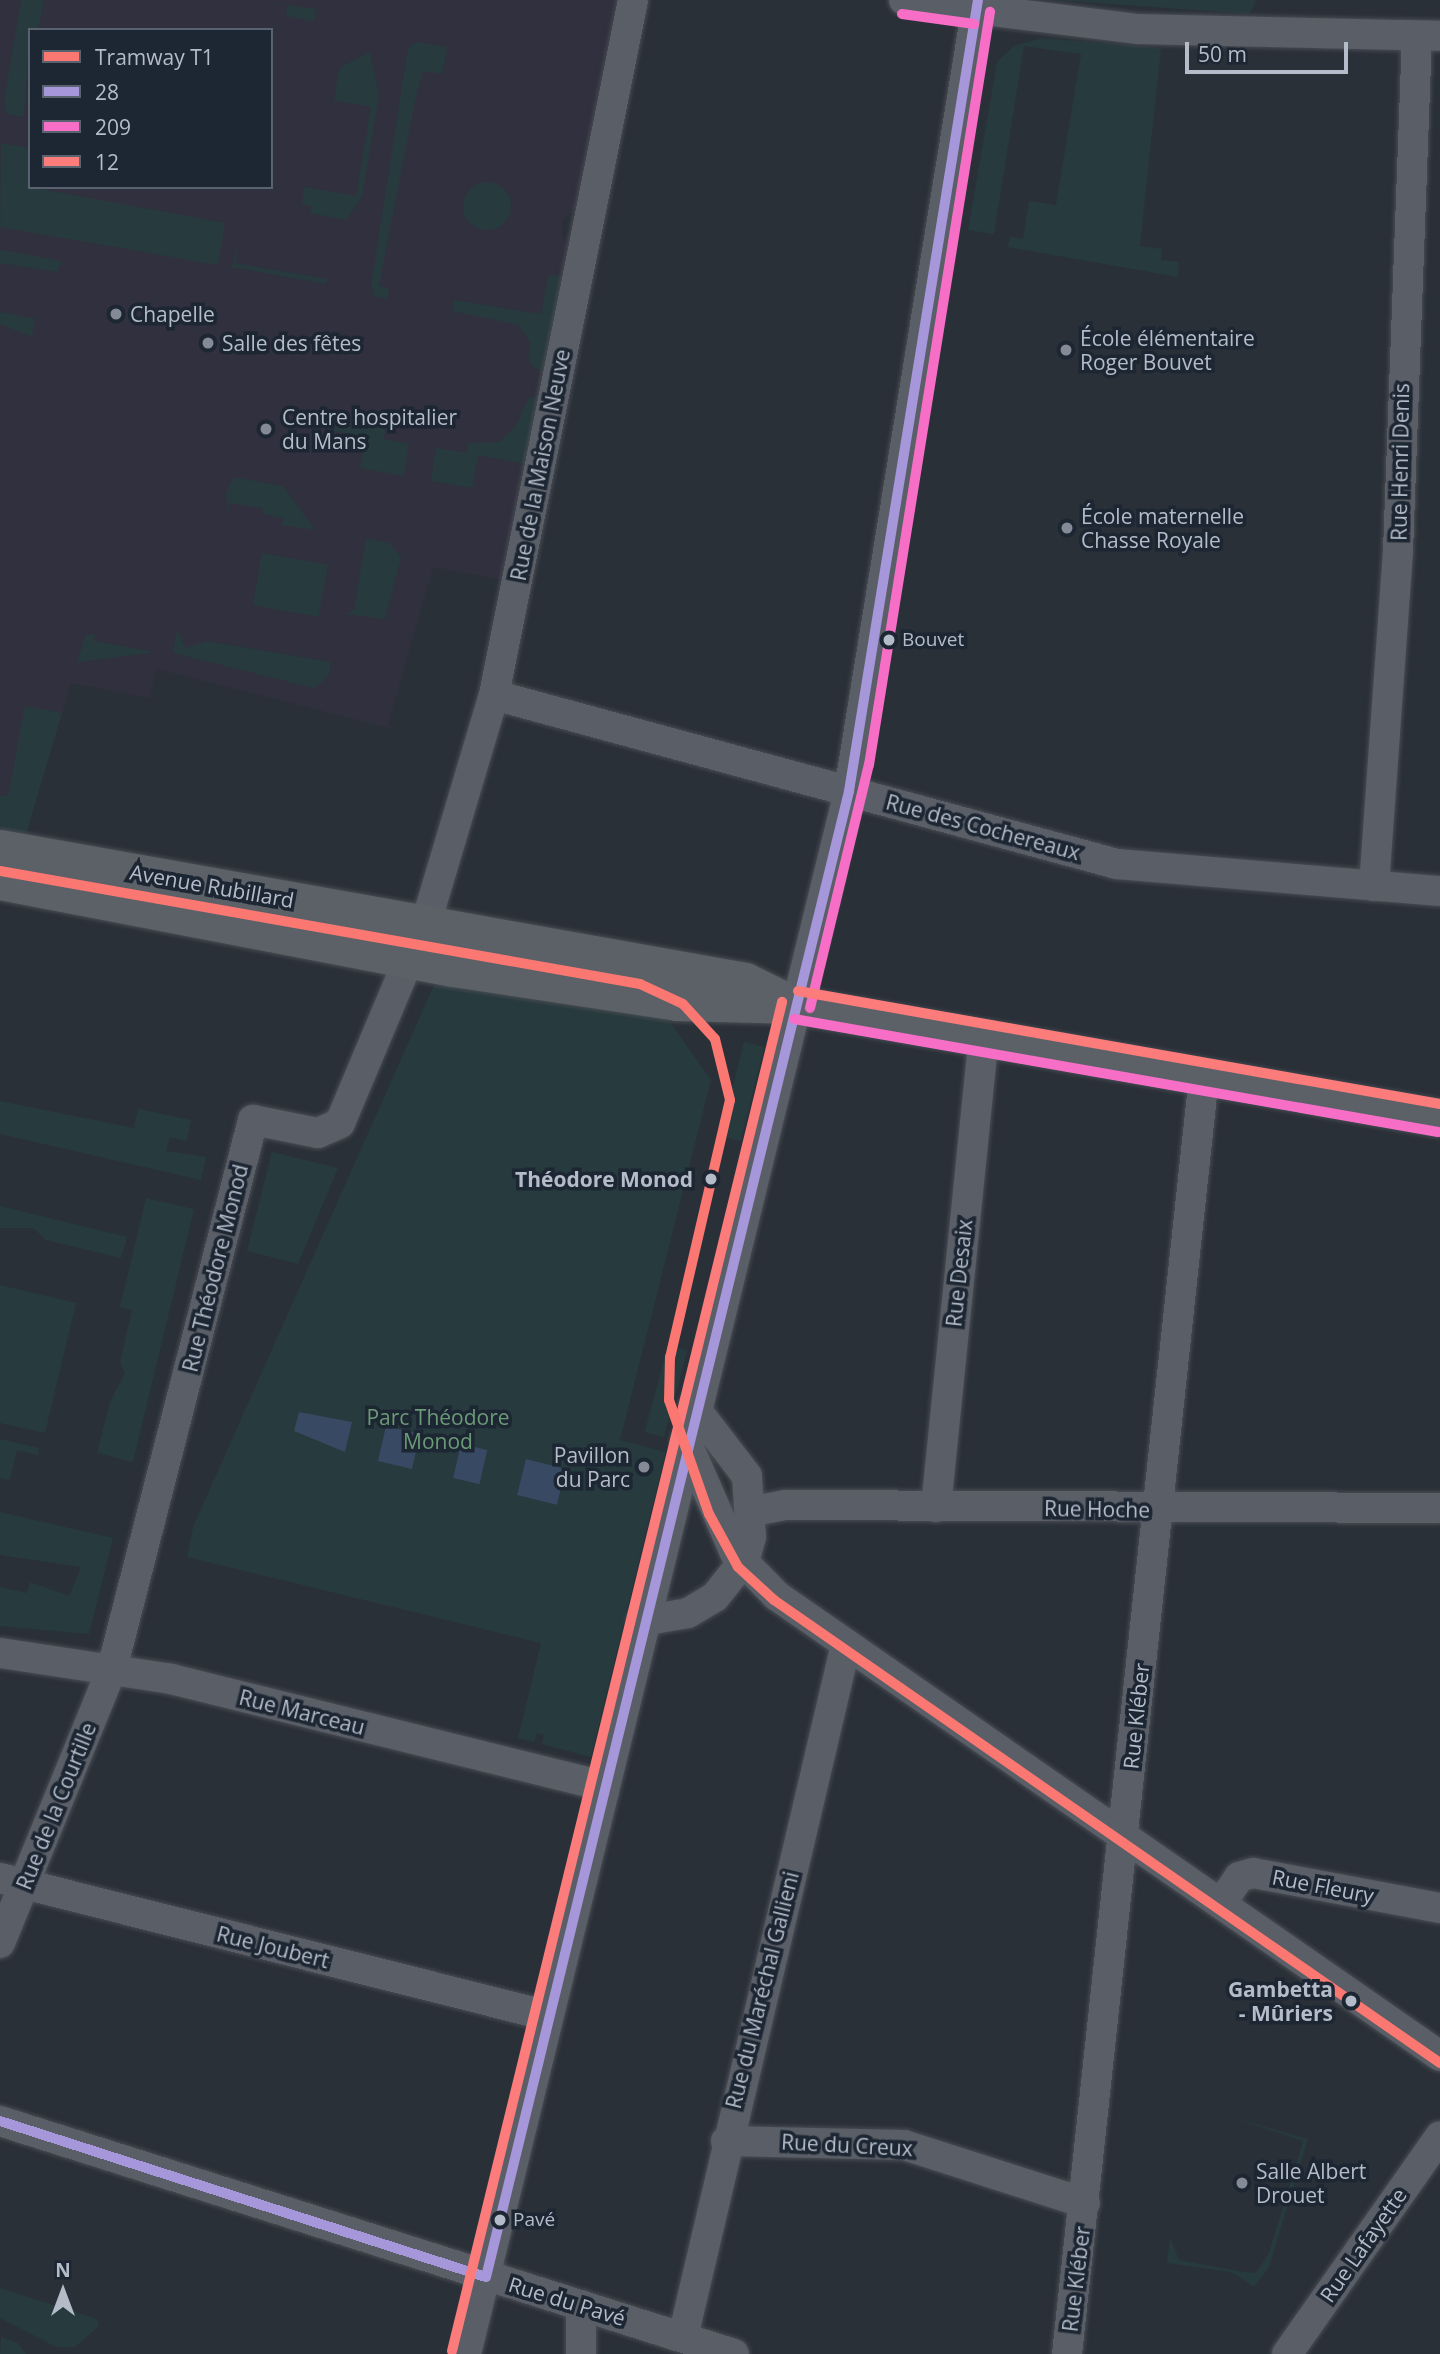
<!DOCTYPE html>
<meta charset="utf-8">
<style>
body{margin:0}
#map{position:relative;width:1440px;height:2354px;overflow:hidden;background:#2a3038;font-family:"Open Sans",sans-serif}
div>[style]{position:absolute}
.medical>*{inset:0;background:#31303e}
.green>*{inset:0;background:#273a3e;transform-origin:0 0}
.round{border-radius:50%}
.water>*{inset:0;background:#384963;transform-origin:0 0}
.roads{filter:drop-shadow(0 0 2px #484c53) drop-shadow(0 0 2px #484c53)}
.minor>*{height:30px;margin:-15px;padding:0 15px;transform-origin:15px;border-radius:15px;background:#5a5e66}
.major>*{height:37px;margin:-18.5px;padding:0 18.5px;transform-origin:18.5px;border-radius:18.5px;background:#5c6168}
.bus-1>*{height:10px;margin:-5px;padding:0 5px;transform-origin:5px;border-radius:5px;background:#a696da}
.bus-2>*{height:10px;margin:-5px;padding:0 5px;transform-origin:5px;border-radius:5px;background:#f66ec6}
.bus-3>*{height:10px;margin:-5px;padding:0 5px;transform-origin:5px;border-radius:5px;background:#fc7b7b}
.tram-1>*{height:10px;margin:-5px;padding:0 5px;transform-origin:5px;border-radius:5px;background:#fb7771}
.dots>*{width:19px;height:19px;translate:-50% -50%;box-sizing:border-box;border:4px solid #1d2633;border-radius:50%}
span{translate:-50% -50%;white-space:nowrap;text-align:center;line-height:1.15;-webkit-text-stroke:7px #1d2633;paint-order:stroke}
.bus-label{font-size:19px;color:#b4bcc9}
.left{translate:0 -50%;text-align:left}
.poi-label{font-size:21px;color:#b4bcc9}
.right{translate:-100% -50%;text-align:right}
.street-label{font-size:21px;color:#b4bcc9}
.stop-label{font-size:21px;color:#b4bcc9;font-weight:700}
.park-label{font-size:21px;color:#6b9a76}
.legend{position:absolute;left:28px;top:28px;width:245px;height:161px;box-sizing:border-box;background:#1d2633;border:2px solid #59626f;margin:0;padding:9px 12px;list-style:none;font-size:21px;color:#b4bcc9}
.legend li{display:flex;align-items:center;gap:14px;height:35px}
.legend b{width:35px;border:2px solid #59626f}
.north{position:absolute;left:28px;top:2256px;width:70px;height:70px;-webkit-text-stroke:5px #1d2633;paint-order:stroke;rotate:0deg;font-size:19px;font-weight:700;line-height:28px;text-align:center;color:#b4bcc9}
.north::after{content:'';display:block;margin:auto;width:24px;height:32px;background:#b4bcc9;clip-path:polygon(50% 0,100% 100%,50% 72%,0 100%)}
.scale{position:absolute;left:1185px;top:42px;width:163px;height:32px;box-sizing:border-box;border:4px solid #b4bcc9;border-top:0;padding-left:9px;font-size:21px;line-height:24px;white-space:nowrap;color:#b4bcc9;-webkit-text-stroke:5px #1d2633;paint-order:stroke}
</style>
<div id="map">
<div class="medical">
<div style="clip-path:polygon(evenodd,0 0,616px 0,577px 207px,562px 220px,563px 238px,570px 239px,504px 580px,433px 567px,388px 725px,394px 729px,156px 669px,150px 698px,71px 683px,26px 834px,0 829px,0 0,30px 30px,271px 30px,271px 187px,30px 187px,30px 30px)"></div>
</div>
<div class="green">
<div style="clip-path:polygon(21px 0,44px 0,38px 30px,30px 30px,24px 117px,6px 114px,4px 101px)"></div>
<div style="clip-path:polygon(249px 0,316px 9px,314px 21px,286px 16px,287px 6px)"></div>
<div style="clip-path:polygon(1053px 0,1256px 0,1250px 14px)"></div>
<div style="clip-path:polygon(1041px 38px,1161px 48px,1140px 246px,1162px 249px,1161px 260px,1179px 262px,1178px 277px,1008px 247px,1010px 237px,1023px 239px,1029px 201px,1056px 205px,1081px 54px,1024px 46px,994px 234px,968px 230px,997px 62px,1014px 46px)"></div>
<div style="clip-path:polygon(417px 42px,447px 47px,442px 74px,423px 71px,415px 101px,379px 286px,389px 288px,387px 299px,374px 296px,371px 286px,408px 48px)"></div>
<div style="clip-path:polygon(370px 52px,379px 95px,362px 197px,346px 220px,310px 213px,311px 206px,302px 204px,304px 187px,356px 196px,371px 107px,334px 100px,339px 68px)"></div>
<div style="clip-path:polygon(1px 143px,30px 148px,30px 187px,225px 223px,218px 265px,0 227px)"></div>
<div class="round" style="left:463px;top:182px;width:48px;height:48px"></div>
<div style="clip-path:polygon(238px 246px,236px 263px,328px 279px,326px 284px,231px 267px)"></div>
<div style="clip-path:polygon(0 250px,63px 261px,57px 272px,0 263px)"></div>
<div style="clip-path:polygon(549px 274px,563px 277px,543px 374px,530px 363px,530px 343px,519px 325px,452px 311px,454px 300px,541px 314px)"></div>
<div style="clip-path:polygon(0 312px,35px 319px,32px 337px,0 324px)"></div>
<div style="clip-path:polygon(539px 395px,525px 464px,478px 455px,472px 488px,431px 481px,436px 448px,467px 453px,468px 443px,499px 442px,516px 426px,528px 399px)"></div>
<div style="clip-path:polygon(331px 419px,385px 428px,384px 439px,409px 444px,404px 476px,360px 468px,366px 437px,328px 430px)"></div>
<div style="clip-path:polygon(234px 477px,283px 486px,315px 530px,282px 525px,283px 518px,262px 514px,263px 508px,230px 503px,228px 514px,226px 493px)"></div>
<div style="clip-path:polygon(366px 538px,389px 543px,401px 557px,385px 619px,345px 614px,354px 610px)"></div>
<div style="left:262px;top:553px;width:67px;height:53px;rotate:10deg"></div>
<div style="clip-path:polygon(177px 629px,185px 648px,207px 641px,331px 662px,328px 677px,314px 688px,173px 653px)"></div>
<div style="clip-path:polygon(86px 634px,95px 635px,94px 641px,156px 652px,77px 662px)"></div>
<div style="clip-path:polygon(25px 706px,62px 713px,26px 834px,0 829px,0 795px,8px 796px)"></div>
<div style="clip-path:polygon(438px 976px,668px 1019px,711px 1080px,620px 1440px,666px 1452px,591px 1757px,542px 1744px,544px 1735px,537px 1733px,534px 1742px,518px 1738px,541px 1643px,187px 1557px,193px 1527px)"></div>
<div style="left:744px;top:1042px;width:21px;height:97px;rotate:14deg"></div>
<div style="clip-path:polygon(0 1101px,134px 1128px,138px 1109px,191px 1120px,187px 1141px,170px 1137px,166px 1151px,206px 1157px,201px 1180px,0 1134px)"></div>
<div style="clip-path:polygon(272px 1152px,338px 1168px,298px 1264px,247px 1251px)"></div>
<div style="clip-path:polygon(146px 1198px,194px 1209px,133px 1462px,97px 1453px,110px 1402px,125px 1373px,120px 1362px,132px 1310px,120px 1307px)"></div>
<div style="clip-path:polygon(0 1206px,127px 1237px,121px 1258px,46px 1240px,33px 1228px,0 1228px)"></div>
<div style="clip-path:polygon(0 1285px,76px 1303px,45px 1433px,0 1423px)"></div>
<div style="left:668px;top:1345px;width:20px;height:90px;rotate:15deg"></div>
<div style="clip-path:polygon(0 1439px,39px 1448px,38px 1455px,17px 1450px,10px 1480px,0 1478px)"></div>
<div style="clip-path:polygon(0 1512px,113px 1538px,89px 1634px,0 1626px,0 1587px,27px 1593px,30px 1582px,69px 1596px,81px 1567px,0 1555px)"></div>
<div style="clip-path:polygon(1231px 2117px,1308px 2139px,1269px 2267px,1254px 2287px,1231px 2272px,1167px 2263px,1170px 2237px,1179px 2260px,1238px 2271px,1256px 2273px,1269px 2253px,1303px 2141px)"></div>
<div style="clip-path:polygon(0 2288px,97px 2319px,99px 2326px,75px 2347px,56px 2347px,0 2318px)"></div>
<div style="clip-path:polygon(1px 2337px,18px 2343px,26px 2354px,0 2354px)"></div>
</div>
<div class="water">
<div style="clip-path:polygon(299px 1412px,352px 1422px,345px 1452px,294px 1431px)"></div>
<div style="left:386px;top:1426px;width:35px;height:36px;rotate:13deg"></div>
<div style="left:461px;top:1444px;width:27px;height:35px;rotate:13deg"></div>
<div style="left:526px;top:1459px;width:41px;height:37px;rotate:14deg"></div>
</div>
<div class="roads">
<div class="minor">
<div style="left:904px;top:0;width:236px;rotate:7.1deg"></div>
<div style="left:1138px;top:29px;width:302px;rotate:1.3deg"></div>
<div style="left:494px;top:695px;width:646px;rotate:15.18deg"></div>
<div style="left:1117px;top:864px;width:324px;rotate:4.8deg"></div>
<div style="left:1374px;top:886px;width:336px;rotate:-85.9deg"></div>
<div style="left:1398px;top:551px;width:515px;rotate:-87.89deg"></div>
<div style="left:686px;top:1441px;width:122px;rotate:66.4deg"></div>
<div style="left:735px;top:1553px;width:60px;rotate:45.7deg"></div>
<div style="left:777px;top:1596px;width:807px;rotate:34.75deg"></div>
<div style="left:936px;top:1507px;width:471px;rotate:-84.2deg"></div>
<div style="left:754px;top:1511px;width:33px;rotate:-11deg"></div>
<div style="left:786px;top:1505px;width:654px;rotate:0.26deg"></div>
<div style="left:642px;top:1621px;width:47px;rotate:-9.9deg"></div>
<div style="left:688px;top:1613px;width:31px;rotate:-31deg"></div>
<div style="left:715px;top:1597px;width:48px;rotate:-51.7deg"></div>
<div style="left:745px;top:1559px;width:23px;rotate:-75deg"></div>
<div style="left:751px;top:1537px;width:61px;rotate:-93.8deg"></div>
<div style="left:747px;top:1476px;width:87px;rotate:-127.5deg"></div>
<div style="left:0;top:1653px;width:173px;rotate:8.6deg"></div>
<div style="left:171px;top:1679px;width:444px;rotate:13.9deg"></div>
<div style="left:0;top:1878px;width:562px;rotate:14.11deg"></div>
<div style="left:1221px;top:1904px;width:32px;rotate:-56deg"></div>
<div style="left:1239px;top:1877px;width:15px;rotate:-16deg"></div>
<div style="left:1253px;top:1873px;width:190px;rotate:10.6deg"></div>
<div style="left:0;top:1943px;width:296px;rotate:-67.8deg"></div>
<div style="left:112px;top:1669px;width:567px;rotate:-75.6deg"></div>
<div style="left:253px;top:1120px;width:66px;rotate:11.3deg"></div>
<div style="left:318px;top:1133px;width:24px;rotate:-24deg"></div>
<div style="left:340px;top:1123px;width:235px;rotate:-67.2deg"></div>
<div style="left:431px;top:906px;width:220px;rotate:-73.4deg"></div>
<div style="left:494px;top:695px;width:709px;rotate:-78.69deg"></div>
<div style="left:0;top:2121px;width:770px;rotate:17.61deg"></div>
<div style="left:726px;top:2141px;width:178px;rotate:1.3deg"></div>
<div style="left:904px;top:2145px;width:190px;rotate:17.8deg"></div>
<div style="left:683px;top:2337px;width:712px;rotate:-76.76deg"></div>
<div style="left:466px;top:2354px;width:1609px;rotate:-76.23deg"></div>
<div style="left:849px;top:791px;width:801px;rotate:-80.74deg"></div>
<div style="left:581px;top:2354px;width:49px;rotate:-90deg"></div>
<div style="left:1067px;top:2354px;width:1284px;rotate:-83.88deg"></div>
<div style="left:1287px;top:2354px;width:266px;rotate:-54.9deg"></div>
</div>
<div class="major">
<div style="left:0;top:848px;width:757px;rotate:10.12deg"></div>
<div style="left:745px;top:981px;width:48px;rotate:26deg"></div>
<div style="left:0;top:881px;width:461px;rotate:10.9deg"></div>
<div style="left:453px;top:968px;width:227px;rotate:8.6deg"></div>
<div style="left:677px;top:1002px;width:119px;rotate:1.4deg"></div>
<div style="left:796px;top:1005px;width:654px;rotate:9.95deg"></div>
</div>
</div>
<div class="bus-1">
<div style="left:0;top:2121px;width:510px;rotate:17.8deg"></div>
<div style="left:486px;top:2277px;width:1530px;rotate:-76.27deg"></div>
<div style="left:849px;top:791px;width:801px;rotate:-80.74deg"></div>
</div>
<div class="bus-2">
<div style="left:902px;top:14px;width:73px;rotate:7.9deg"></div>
<div style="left:810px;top:1008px;width:250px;rotate:-76.4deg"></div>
<div style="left:869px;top:765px;width:763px;rotate:-80.87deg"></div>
<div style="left:794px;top:1019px;width:654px;rotate:9.95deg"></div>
</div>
<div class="bus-3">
<div style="left:798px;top:991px;width:652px;rotate:9.98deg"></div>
<div style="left:452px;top:2351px;width:1389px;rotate:-76.25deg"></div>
</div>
<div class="tram-1">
<div style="left:0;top:871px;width:650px;rotate:10.01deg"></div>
<div style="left:640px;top:984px;width:47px;rotate:24.9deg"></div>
<div style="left:683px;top:1004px;width:47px;rotate:47.6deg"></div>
<div style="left:715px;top:1039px;width:63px;rotate:76.2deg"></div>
<div style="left:730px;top:1100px;width:264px;rotate:103.1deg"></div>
<div style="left:670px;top:1357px;width:43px;rotate:91.3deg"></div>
<div style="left:669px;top:1400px;width:121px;rotate:70.7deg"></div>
<div style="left:709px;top:1514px;width:60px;rotate:61.3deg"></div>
<div style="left:738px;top:1567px;width:49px;rotate:42.5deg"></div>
<div style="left:774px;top:1600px;width:811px;rotate:34.81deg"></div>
</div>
<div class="dots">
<div style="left:116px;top:314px;background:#848b96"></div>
<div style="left:208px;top:343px;background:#848b96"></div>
<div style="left:1066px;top:350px;background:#848b96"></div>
<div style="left:266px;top:429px;background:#848b96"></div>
<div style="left:1067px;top:528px;background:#848b96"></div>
<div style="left:889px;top:640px;background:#b4bcc9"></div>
<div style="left:711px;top:1179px;background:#b4bcc9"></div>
<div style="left:644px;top:1467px;background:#848b96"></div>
<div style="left:1351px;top:2001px;background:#b4bcc9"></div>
<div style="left:1242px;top:2183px;background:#848b96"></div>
<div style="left:500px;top:2220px;background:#b4bcc9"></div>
</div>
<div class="bus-label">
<span class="left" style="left:902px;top:640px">Bouvet</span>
<span class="left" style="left:513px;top:2220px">Pavé</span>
</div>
<div class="poi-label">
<span class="left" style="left:130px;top:314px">Chapelle</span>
<span class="left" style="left:1080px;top:350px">École élémentaire<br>Roger Bouvet</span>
<span class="left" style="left:222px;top:343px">Salle des fêtes</span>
<span class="left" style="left:282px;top:429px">Centre hospitalier<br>du Mans</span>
<span class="left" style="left:1081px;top:528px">École maternelle<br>Chasse Royale</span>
<span class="right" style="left:630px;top:1467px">Pavillon<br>du Parc</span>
<span class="left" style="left:1256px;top:2183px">Salle Albert<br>Drouet</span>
</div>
<div class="street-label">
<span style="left:1400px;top:462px;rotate:-89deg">Rue Henri Denis</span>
<span style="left:540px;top:465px;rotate:-79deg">Rue de la Maison Neuve</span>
<span style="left:983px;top:827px;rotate:15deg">Rue des Cochereaux</span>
<span style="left:212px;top:886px;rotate:10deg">Avenue Rubillard</span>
<span style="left:215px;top:1268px;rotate:-76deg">Rue Théodore Monod</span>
<span style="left:959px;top:1273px;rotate:-84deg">Rue Desaix</span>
<span style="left:1097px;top:1509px;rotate:1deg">Rue Hoche</span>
<span style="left:302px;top:1712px;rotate:14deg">Rue Marceau</span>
<span style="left:1136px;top:1716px;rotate:-84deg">Rue Kléber</span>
<span style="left:56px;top:1806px;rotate:-68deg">Rue de la Courtille</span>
<span style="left:1323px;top:1886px;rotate:11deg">Rue Fleury</span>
<span style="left:273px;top:1947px;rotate:14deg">Rue Joubert</span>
<span style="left:762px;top:1990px;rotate:-76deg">Rue du Maréchal Gallieni</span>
<span style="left:847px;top:2145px;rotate:3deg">Rue du Creux</span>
<span style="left:1363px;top:2245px;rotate:-55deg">Rue Lafayette</span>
<span style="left:1076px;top:2279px;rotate:-83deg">Rue Kléber</span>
<span style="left:567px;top:2301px;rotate:17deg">Rue du Pavé</span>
</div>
<div class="stop-label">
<span class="right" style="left:693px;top:1179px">Théodore Monod</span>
<span class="right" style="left:1333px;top:2001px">Gambetta<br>- Mûriers</span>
</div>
<div class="park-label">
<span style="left:438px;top:1429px">Parc Théodore<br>Monod</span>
</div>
<ul class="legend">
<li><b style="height:9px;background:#fb7771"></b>Tramway T1</li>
<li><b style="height:9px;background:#a696da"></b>28</li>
<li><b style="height:9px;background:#f66ec6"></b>209</li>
<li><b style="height:9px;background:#fc7b7b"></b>12</li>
</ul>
<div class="north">N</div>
<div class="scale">50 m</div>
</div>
